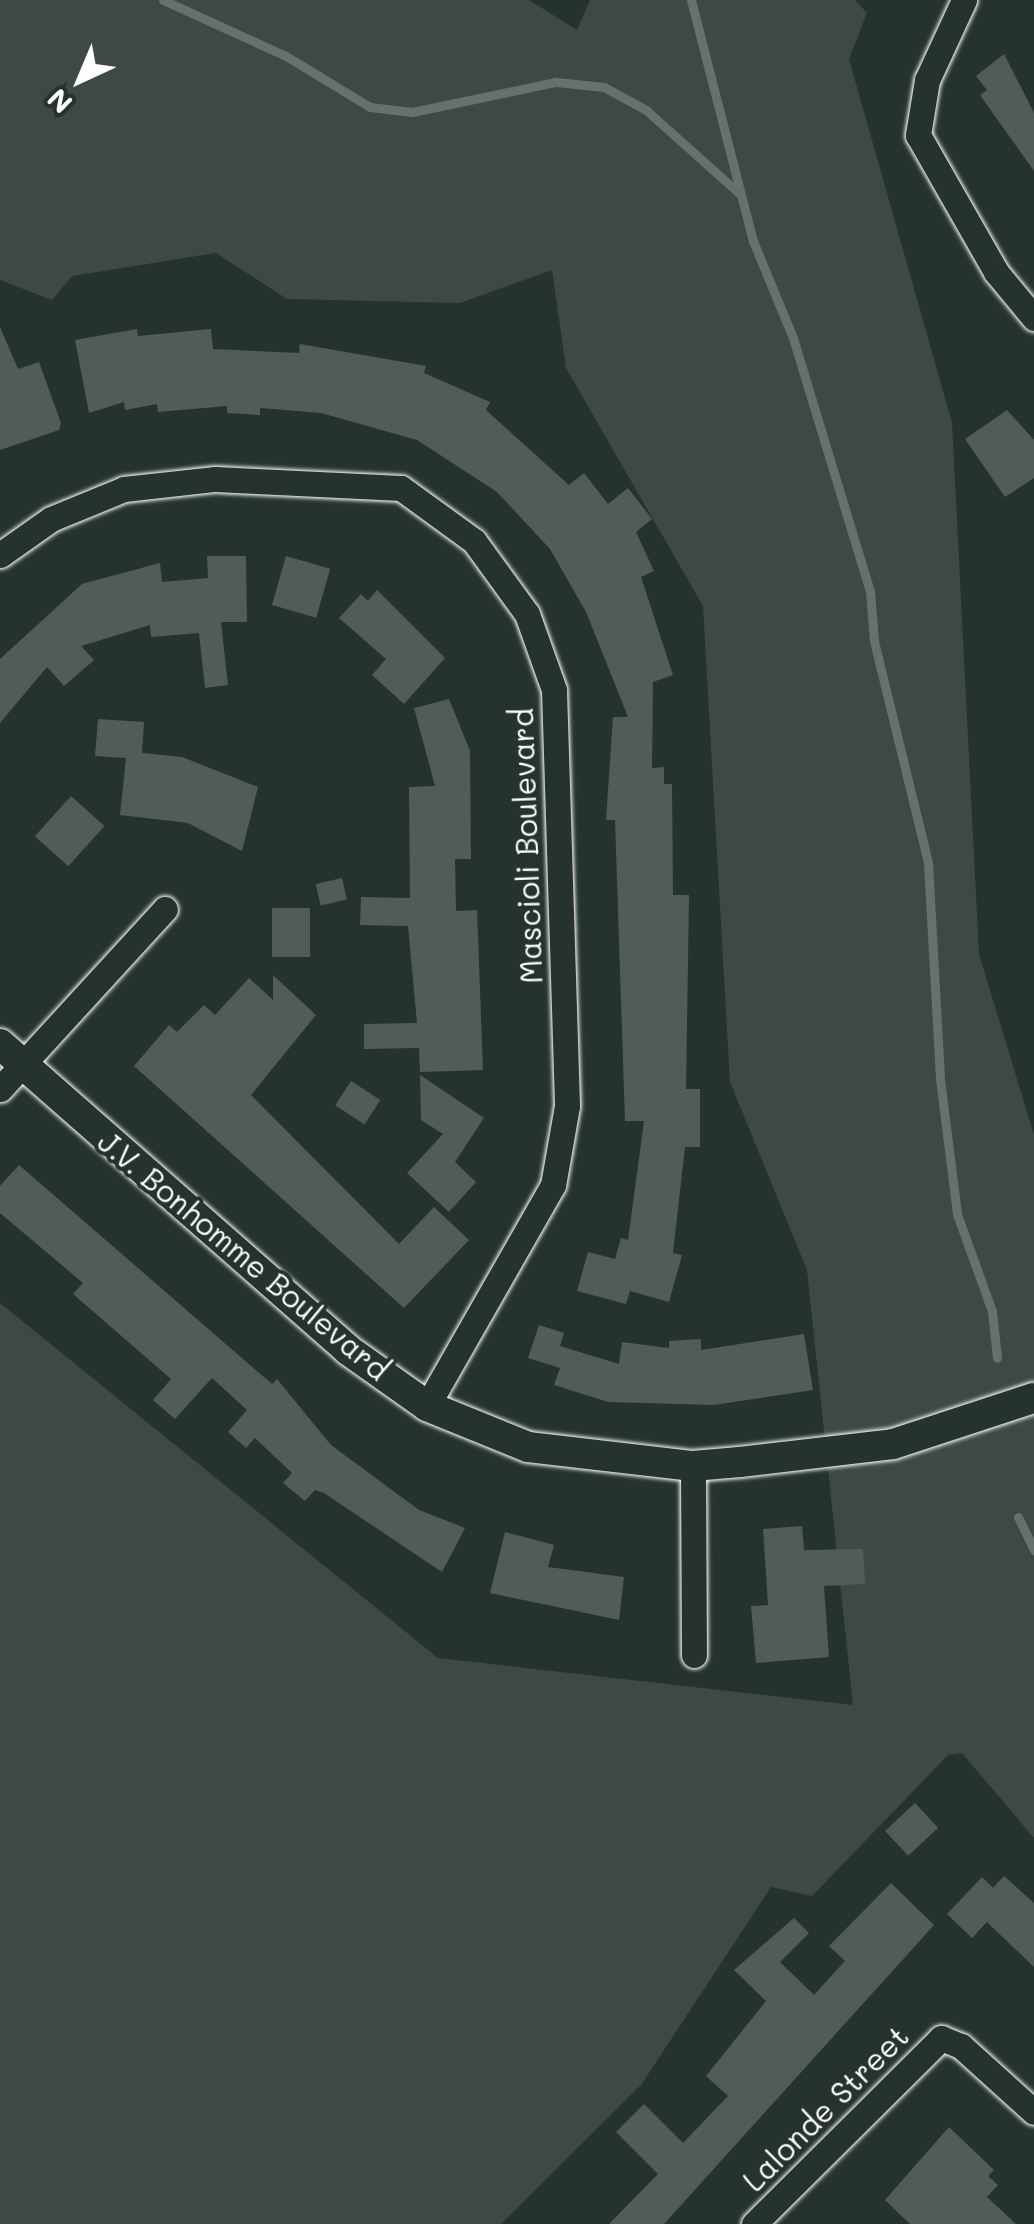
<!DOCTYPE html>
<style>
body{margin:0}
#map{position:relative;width:1034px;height:2224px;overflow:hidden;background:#26332d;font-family:Mali,sans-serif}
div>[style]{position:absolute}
.green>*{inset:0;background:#3e4944}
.stream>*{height:9px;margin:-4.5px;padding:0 4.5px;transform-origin:4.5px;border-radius:4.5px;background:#67706c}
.building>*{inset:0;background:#515c57;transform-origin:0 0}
.roads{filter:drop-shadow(0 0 2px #fff) drop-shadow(0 0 2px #fff)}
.minor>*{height:25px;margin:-12.5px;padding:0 12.5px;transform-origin:12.5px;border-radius:12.5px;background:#26332d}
.tertiary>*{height:30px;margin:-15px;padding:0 15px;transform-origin:15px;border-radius:15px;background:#26332d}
span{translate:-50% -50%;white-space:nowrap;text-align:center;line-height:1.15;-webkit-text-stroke:8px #26332d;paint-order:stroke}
.street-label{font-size:30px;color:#fff}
.north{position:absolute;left:30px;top:30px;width:100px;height:100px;-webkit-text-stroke:8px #26332d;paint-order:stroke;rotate:224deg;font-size:28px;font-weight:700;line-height:40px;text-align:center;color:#fff}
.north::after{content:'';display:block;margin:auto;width:35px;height:45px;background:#fff;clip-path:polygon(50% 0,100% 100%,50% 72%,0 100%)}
</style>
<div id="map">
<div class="green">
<div style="clip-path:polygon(0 0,529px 0,577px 30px,590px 0,855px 0,867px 13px,849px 59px,952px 423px,979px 954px,1034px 1135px,1034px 1838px,962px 1753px,948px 1755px,812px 1896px,771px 1887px,641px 2085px,501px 2224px,0 2224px,0 1303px,438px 1658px,853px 1705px,807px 1270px,730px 1082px,703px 606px,566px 368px,552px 270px,460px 303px,287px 299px,216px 253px,72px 276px,52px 300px,0 280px)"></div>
</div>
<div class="stream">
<div style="left:163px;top:0;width:135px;rotate:24.5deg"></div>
<div style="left:286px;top:56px;width:98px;rotate:31.3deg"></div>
<div style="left:370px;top:107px;width:42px;rotate:6.8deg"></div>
<div style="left:412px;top:112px;width:147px;rotate:-11.8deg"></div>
<div style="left:556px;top:82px;width:48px;rotate:5.9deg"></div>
<div style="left:604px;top:87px;width:48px;rotate:28.7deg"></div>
<div style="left:646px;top:110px;width:126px;rotate:41.8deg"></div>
<div style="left:691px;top:0;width:249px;rotate:75.6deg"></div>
<div style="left:753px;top:241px;width:105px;rotate:67.6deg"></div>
<div style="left:793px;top:338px;width:264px;rotate:73.1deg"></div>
<div style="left:870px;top:591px;width:50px;rotate:85.4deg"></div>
<div style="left:874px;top:641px;width:228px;rotate:76.3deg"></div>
<div style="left:928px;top:863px;width:216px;rotate:86.8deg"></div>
<div style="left:940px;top:1079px;width:136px;rotate:82.8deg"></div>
<div style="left:957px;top:1214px;width:103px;rotate:70.2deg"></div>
<div style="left:992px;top:1311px;width:47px;rotate:83.9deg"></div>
<div style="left:1018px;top:1517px;width:37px;rotate:64deg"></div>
</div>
<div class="building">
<div style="clip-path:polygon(1004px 54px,1034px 113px,1034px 171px,980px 95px,987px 90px,976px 76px)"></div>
<div style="clip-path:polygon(0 327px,18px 369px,39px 362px,61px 423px,59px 430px,0 450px)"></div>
<div style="clip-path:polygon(137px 329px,138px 336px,211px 329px,213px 349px,299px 353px,300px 344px,426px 366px,424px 373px,490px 402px,486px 410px,569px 485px,584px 473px,608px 504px,628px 488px,652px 519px,636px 532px,654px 571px,641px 577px,673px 675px,653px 682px,652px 768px,664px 767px,664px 784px,672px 784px,673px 895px,689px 895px,686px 1089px,700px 1089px,700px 1147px,685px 1147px,673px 1253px,682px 1255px,669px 1302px,630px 1291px,626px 1304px,577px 1291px,588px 1252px,615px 1259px,621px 1238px,628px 1240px,644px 1121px,625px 1121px,615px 820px,606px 820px,613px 717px,628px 717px,586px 612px,550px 549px,497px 492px,417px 440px,321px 413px,260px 408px,260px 415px,227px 413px,227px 406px,158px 412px,157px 404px,125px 410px,124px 402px,89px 413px,75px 340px)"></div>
<div style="clip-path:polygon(1007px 410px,1034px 440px,1034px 478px,1005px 497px,965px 439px)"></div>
<div style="clip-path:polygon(207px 556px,246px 556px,247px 622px,221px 622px,228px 685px,205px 688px,199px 633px,151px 637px,150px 625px,81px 646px,94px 660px,64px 686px,47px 667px,0 723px,0 659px,82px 584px,160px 563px,162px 582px,208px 578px)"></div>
<div style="left:286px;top:556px;width:46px;height:51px;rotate:16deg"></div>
<div style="clip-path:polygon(377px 590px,445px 658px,404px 704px,372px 675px,386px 659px,339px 618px,361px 594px,368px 601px)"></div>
<div style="clip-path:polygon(449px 699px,470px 751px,471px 859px,455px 859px,456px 911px,477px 910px,483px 1070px,420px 1072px,419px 1048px,364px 1049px,364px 1024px,417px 1023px,408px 926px,360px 925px,361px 897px,410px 898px,409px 787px,435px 786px,414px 708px)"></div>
<div style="clip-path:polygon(98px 719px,144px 722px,142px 753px,182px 757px,258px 787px,242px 851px,188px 823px,120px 815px,126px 758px,95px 756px)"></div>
<div style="left:71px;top:796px;width:45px;height:54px;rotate:42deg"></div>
<div style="left:342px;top:878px;width:22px;height:27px;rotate:77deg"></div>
<div style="left:272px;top:908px;width:38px;height:49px"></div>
<div style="clip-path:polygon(273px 975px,316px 1015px,251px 1095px,399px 1244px,434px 1207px,469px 1240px,404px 1308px,134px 1066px,169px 1025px,177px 1032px,204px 1005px,215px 1015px,249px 978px,273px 1000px)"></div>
<div style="clip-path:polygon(420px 1075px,484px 1118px,455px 1162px,476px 1182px,449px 1212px,407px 1173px,443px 1134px,421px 1120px)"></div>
<div style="left:351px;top:1081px;width:35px;height:29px;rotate:33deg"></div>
<div style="clip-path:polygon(19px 1165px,272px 1384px,277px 1379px,331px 1445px,419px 1510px,465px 1528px,442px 1572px,324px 1493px,315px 1490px,305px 1501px,283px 1483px,292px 1473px,255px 1438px,246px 1448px,228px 1432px,247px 1410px,212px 1378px,175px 1419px,153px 1400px,171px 1379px,73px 1294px,83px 1283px,0 1213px,0 1186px)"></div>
<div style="clip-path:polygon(539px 1325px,564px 1333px,560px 1346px,619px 1364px,622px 1342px,669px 1348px,669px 1341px,701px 1339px,701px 1350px,804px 1334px,813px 1390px,714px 1405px,608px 1402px,554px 1385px,560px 1368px,528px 1358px)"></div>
<div style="clip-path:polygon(802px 1526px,804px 1550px,863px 1549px,865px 1584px,824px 1586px,829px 1657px,756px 1663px,751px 1606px,768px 1605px,763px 1529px)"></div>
<div style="clip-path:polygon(505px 1532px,554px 1545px,548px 1567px,624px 1577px,619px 1620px,490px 1593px)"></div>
<div style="left:915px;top:1803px;width:34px;height:41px;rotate:47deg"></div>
<div style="clip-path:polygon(1004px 1876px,1034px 1903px,1034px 1967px,987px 1922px,972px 1938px,947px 1914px,982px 1877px,993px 1888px)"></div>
<div style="clip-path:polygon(891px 1883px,934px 1925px,664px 2224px,609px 2224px,658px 2174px,616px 2132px,644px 2104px,683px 2143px,728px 2096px,706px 2076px,766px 2001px,734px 1970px,794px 1918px,809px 1933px,780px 1962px,814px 1995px,845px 1961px,829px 1946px)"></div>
<div style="clip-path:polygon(949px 2127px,994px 2170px,988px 2176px,998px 2185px,987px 2197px,1016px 2224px,910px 2224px,885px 2200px)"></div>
</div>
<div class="roads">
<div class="minor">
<div style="left:964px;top:0;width:88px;rotate:114.8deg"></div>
<div style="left:927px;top:80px;width:56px;rotate:99.3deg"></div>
<div style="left:918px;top:135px;width:158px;rotate:60.3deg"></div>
<div style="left:996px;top:272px;width:60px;rotate:50.4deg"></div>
<div style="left:0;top:555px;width:62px;rotate:-35.2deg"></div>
<div style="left:51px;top:519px;width:79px;rotate:-22.3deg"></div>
<div style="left:124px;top:489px;width:92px;rotate:-6.3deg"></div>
<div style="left:215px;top:479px;width:186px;rotate:2.8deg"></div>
<div style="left:401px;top:488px;width:90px;rotate:36deg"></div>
<div style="left:474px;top:541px;width:90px;rotate:54deg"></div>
<div style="left:527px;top:614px;width:81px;rotate:70.4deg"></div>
<div style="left:554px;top:690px;width:416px;rotate:88.2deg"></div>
<div style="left:567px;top:1106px;width:80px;rotate:100deg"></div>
<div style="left:553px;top:1185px;width:254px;rotate:119.7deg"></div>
<div style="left:0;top:1089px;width:244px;rotate:-47.5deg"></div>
<div style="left:693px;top:1466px;width:189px;rotate:89.7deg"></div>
<div style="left:754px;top:2224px;width:264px;rotate:-44.8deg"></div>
<div style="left:941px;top:2038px;width:22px;rotate:22deg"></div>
<div style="left:961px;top:2046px;width:98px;rotate:42.1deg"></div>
</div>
<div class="tertiary">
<div style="left:0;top:1044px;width:463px;rotate:41.3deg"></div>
<div style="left:348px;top:1350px;width:97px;rotate:35.3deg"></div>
<div style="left:427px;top:1406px;width:109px;rotate:22.1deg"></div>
<div style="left:528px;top:1447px;width:166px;rotate:6.6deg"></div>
<div style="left:693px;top:1466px;width:47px;rotate:-4.9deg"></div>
<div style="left:740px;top:1462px;width:154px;rotate:-6.7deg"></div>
<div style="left:893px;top:1444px;width:148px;rotate:-18.1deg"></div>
</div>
</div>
<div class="street-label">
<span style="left:526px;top:846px;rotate:-92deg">Mascioli Boulevard</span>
<span style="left:244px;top:1255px;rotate:40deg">J.V. Bonhomme Boulevard</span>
<span style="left:825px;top:2108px;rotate:-45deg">Lalonde Street</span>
</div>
<div class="north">N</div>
</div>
